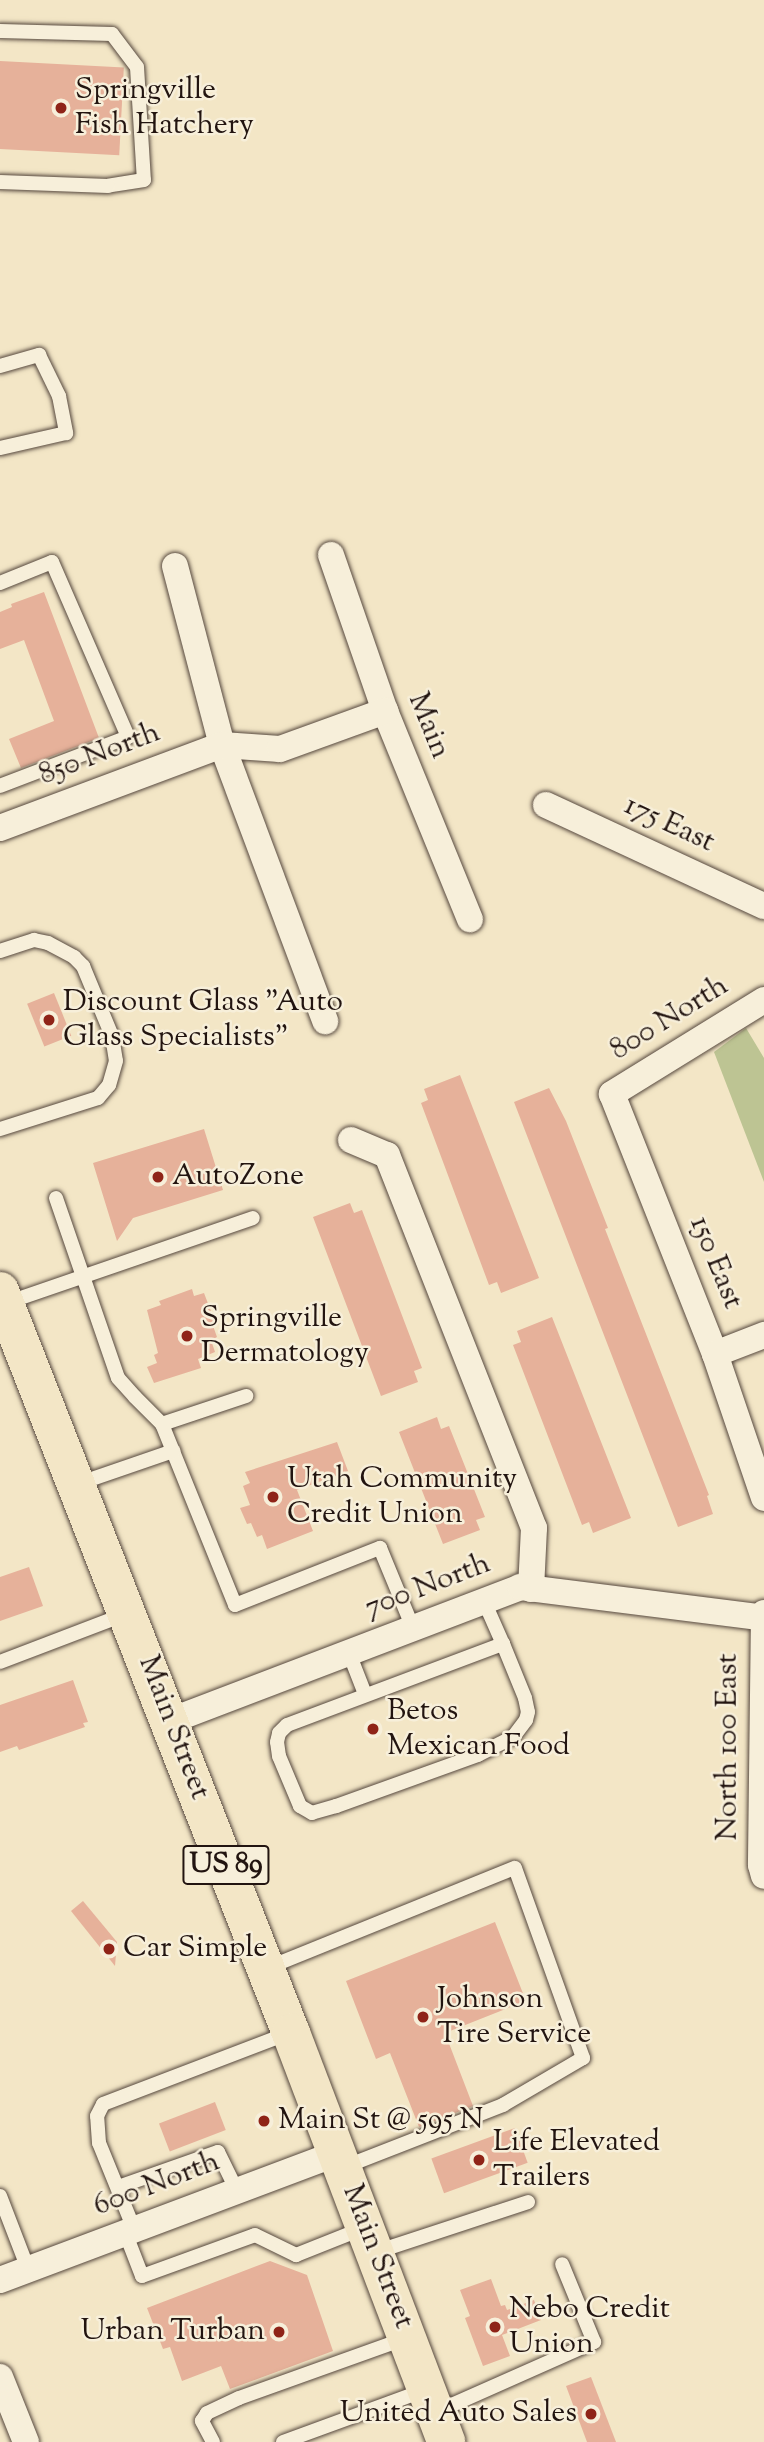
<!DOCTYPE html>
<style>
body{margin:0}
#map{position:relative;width:764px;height:2442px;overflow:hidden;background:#f3e6c6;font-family:"Sorts Mill Goudy",serif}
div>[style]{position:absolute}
.green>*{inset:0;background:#bdc493}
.building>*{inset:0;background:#e6b19a;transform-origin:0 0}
.roads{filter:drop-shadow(0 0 2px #56483e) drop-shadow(0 0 2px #56483e)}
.service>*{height:14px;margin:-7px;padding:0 7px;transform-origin:7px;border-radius:7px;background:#f7efda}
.minor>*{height:26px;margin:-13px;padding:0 13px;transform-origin:13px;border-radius:13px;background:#f7efda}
.primary>*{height:38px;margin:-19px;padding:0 19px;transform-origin:19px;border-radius:19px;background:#f3e6c6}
.dots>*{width:19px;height:19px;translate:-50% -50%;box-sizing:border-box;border:4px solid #f7efda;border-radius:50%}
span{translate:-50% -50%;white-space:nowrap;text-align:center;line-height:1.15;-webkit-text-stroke:5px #f7efda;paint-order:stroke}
.shield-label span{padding:2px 5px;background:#f7efda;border:2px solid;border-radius:5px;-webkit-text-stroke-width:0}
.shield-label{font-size:28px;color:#221410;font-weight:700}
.poi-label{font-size:30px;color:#221410}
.left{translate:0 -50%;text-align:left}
.right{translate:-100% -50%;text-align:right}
.street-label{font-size:30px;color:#221410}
</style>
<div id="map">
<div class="green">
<div style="clip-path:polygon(746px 1028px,764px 1058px,764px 1182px,714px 1052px)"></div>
</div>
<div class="building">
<div style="left:0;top:61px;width:124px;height:88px;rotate:3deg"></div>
<div style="clip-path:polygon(44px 592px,99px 738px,21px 768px,9px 739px,54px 721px,24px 640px,0 649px,0 612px,12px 607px,11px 604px)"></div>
<div style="left:54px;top:993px;width:46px;height:29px;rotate:68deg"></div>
<div style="clip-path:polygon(460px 1075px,539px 1278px,501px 1293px,497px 1282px,489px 1285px,421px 1103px,428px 1100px,424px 1089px)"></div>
<div style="clip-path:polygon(549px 1088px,566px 1121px,608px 1228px,605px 1229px,709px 1495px,707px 1496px,713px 1514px,678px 1527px,514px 1102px)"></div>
<div style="clip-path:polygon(204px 1129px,223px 1190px,133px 1218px,117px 1241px,93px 1163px)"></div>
<div style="clip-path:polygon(350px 1203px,354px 1213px,362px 1210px,422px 1368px,414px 1371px,418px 1382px,381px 1396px,313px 1217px)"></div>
<div style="clip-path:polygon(192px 1289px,194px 1296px,204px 1293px,215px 1322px,212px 1323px,217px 1337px,211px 1340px,215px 1352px,198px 1359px,201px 1368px,154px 1383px,147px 1367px,157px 1363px,154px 1355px,158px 1353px,147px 1310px,161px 1305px,159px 1301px)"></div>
<div style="clip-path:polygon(552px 1317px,631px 1518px,593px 1533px,589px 1522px,582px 1525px,513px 1345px,521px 1342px,517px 1331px)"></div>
<div style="clip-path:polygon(437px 1417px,441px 1429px,449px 1426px,485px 1517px,476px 1520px,480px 1530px,443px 1544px,399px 1432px)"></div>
<div style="clip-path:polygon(337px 1442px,348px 1471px,297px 1490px,313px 1531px,267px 1549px,262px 1535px,257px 1537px,251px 1523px,247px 1524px,240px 1508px,250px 1505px,243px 1486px,250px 1483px,245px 1472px)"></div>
<div style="clip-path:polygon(29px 1567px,43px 1606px,0 1621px,0 1577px)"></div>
<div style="clip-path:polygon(73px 1680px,88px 1722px,83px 1723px,85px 1727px,19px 1750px,17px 1746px,0 1752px,0 1705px)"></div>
<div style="clip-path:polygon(83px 1901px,117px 1942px,115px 1966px,71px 1911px)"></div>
<div style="clip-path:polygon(495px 1922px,526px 2001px,445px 2033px,473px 2106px,419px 2127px,390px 2053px,376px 2059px,346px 1981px)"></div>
<div style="left:215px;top:2102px;width:30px;height:60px;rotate:69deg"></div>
<div style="left:515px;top:2128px;width:37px;height:89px;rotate:70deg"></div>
<div style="clip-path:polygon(270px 2261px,307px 2275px,333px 2351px,230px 2389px,221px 2366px,182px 2381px,170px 2347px,163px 2349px,147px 2308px)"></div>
<div style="clip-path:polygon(491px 2279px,501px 2306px,505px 2305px,507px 2310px,534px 2300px,541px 2320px,502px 2335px,510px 2356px,483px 2366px,465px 2318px,470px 2316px,460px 2290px)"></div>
<div style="clip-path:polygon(591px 2377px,616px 2442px,587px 2442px,566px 2386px)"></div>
</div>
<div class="roads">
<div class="service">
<div style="left:0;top:31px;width:112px;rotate:1.5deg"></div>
<div style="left:112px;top:34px;width:41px;rotate:52.9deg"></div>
<div style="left:137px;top:67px;width:113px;rotate:86.5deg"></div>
<div style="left:144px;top:180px;width:36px;rotate:171deg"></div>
<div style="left:108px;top:186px;width:108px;rotate:-177.9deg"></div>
<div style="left:0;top:366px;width:41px;rotate:-15.8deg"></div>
<div style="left:39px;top:355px;width:46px;rotate:64deg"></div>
<div style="left:59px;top:396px;width:38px;rotate:79deg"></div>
<div style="left:66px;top:433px;width:68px;rotate:167.2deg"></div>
<div style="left:0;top:583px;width:56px;rotate:-22deg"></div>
<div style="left:52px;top:562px;width:191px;rotate:66.5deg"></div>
<div style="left:128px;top:737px;width:137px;rotate:159.1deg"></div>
<div style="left:0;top:951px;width:36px;rotate:-18deg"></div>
<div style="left:34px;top:940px;width:14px;rotate:12deg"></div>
<div style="left:48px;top:943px;width:30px;rotate:28deg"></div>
<div style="left:74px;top:957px;width:13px;rotate:45deg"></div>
<div style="left:83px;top:966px;width:76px;rotate:67.5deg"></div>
<div style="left:112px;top:1036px;width:25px;rotate:81deg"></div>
<div style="left:116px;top:1061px;width:25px;rotate:106deg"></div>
<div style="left:109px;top:1085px;width:17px;rotate:130deg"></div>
<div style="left:98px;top:1098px;width:103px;rotate:162.4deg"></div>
<div style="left:56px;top:1198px;width:190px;rotate:71deg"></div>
<div style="left:118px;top:1378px;width:25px;rotate:48deg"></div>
<div style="left:135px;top:1397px;width:38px;rotate:45deg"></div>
<div style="left:162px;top:1424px;width:89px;rotate:-18.4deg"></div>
<div style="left:6px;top:1303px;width:261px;rotate:-19deg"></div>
<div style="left:162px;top:1424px;width:195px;rotate:68deg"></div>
<div style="left:235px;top:1605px;width:156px;rotate:-21.5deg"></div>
<div style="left:380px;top:1548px;width:87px;rotate:67.6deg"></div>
<div style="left:77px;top:1484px;width:102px;rotate:-19deg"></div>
<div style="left:484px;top:1601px;width:47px;rotate:66.2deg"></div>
<div style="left:503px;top:1644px;width:58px;rotate:67.8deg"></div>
<div style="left:525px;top:1698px;width:14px;rotate:78deg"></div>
<div style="left:528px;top:1712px;width:8px;rotate:104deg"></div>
<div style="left:526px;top:1720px;width:21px;rotate:127deg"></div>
<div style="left:513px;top:1737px;width:39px;rotate:153deg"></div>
<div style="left:478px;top:1755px;width:151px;rotate:160.2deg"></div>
<div style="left:336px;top:1806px;width:25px;rotate:164deg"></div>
<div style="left:312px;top:1813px;width:14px;rotate:-150deg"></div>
<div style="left:300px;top:1806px;width:54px;rotate:-112.8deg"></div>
<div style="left:279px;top:1756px;width:14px;rotate:-98deg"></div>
<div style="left:277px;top:1742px;width:9px;rotate:-77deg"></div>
<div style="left:279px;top:1733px;width:11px;rotate:-45deg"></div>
<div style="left:287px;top:1725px;width:231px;rotate:-20.6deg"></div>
<div style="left:349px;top:1653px;width:44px;rotate:68.7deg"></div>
<div style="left:0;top:1662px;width:135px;rotate:-20.9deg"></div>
<div style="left:267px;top:1968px;width:267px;rotate:-22deg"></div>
<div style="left:515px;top:1868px;width:202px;rotate:70.3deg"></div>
<div style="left:583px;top:2058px;width:93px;rotate:149.6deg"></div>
<div style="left:503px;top:2105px;width:171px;rotate:158.7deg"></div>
<div style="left:118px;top:2187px;width:106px;rotate:-19.3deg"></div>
<div style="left:218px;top:2152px;width:43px;rotate:64deg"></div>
<div style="left:0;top:2196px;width:78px;rotate:69deg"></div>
<div style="left:134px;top:2229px;width:93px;rotate:-112.1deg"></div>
<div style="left:99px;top:2143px;width:27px;rotate:-94deg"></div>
<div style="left:97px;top:2116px;width:13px;rotate:-63deg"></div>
<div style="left:103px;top:2104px;width:199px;rotate:-20.9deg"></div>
<div style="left:125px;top:2232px;width:47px;rotate:68.9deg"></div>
<div style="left:142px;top:2276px;width:120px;rotate:-19.9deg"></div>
<div style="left:255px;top:2235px;width:46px;rotate:26deg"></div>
<div style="left:296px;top:2255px;width:73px;rotate:-21.7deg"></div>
<div style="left:376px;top:2252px;width:160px;rotate:-18.2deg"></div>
<div style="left:436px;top:2412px;width:173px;rotate:-23.9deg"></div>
<div style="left:594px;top:2342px;width:84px;rotate:-112.3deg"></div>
<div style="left:213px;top:2442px;width:24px;rotate:-118deg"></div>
<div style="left:202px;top:2421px;width:9px;rotate:-58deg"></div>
<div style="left:207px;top:2413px;width:35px;rotate:-25deg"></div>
<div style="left:239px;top:2398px;width:178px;rotate:-19.7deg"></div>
<div style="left:283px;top:2442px;width:151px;rotate:-20.1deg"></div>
</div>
<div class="minor">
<div style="left:331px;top:555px;width:165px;rotate:70.9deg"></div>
<div style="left:385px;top:711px;width:225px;rotate:67.8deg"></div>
<div style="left:175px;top:566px;width:185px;rotate:75.3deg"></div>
<div style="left:222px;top:745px;width:295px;rotate:69.5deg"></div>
<div style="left:546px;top:805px;width:240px;rotate:24.9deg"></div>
<div style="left:0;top:828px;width:237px;rotate:-20.5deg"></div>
<div style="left:222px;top:745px;width:58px;rotate:3.9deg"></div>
<div style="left:280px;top:749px;width:112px;rotate:-19.9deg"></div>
<div style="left:764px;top:1000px;width:179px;rotate:148.3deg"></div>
<div style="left:612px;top:1094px;width:280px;rotate:68.4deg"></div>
<div style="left:715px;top:1354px;width:152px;rotate:71.2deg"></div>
<div style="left:351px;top:1140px;width:39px;rotate:23deg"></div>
<div style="left:387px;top:1155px;width:401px;rotate:68.5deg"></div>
<div style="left:534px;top:1528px;width:61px;rotate:92.8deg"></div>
<div style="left:715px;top:1354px;width:53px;rotate:-21.2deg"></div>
<div style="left:764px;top:1613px;width:252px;rotate:90.7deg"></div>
<div style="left:761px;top:1865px;width:11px;rotate:75deg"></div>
<div style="left:170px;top:1721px;width:375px;rotate:-20.9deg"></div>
<div style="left:520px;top:1587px;width:246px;rotate:7.2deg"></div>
<div style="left:0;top:2280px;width:360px;rotate:-20.6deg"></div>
<div style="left:0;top:2377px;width:70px;rotate:68.2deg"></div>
</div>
<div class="primary">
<div style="left:0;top:1291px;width:797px;rotate:68.59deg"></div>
<div style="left:291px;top:2033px;width:437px;rotate:69.2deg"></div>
</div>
</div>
<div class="dots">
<div style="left:61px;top:108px;background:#8f2418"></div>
<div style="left:49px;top:1020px;background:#8f2418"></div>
<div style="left:158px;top:1177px;background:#8f2418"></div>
<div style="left:187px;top:1336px;background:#8f2418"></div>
<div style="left:273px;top:1497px;background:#8f2418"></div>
<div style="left:373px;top:1729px;background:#8f2418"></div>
<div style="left:109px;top:1949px;background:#8f2418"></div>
<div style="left:423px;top:2017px;background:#8f2418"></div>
<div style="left:264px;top:2121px;background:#8f2418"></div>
<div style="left:479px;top:2160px;background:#8f2418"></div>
<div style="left:495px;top:2327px;background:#8f2418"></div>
<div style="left:279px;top:2332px;background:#8f2418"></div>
<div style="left:591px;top:2414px;background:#8f2418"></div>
</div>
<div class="shield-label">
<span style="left:226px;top:1865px">US 89</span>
</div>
<div class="poi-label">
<span class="left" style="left:75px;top:108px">Springville<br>Fish Hatchery</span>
<span class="left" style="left:63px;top:1020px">Discount Glass "Auto<br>Glass Specialists"</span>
<span class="left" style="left:172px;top:1177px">AutoZone</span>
<span class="left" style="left:201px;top:1336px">Springville<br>Dermatology</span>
<span class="left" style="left:287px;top:1497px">Utah Community<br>Credit Union</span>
<span class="left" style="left:387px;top:1729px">Betos<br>Mexican Food</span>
<span class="left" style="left:123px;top:1949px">Car Simple</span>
<span class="left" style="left:437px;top:2017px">Johnson<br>Tire Service</span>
<span class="left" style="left:278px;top:2121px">Main St @ 595 N</span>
<span class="left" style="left:493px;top:2160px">Life Elevated<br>Trailers</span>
<span class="left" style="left:509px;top:2327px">Nebo Credit<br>Union</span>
<span class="right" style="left:265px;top:2332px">Urban Turban</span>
<span class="right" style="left:577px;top:2414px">United Auto Sales</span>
</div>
<div class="street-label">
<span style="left:428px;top:726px;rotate:68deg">Main</span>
<span style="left:100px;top:755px;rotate:-21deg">850 North</span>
<span style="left:669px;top:825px;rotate:25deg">175 East</span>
<span style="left:670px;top:1019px;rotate:-32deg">800 North</span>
<span style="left:715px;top:1263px;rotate:68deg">150 East</span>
<span style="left:428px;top:1587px;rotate:-21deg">700 North</span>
<span style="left:173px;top:1728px;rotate:69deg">Main Street</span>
<span style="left:729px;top:1747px;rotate:-90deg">North 100 East</span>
<span style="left:157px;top:2185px;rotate:-21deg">600 North</span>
<span style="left:377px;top:2257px;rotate:69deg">Main Street</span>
</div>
</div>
